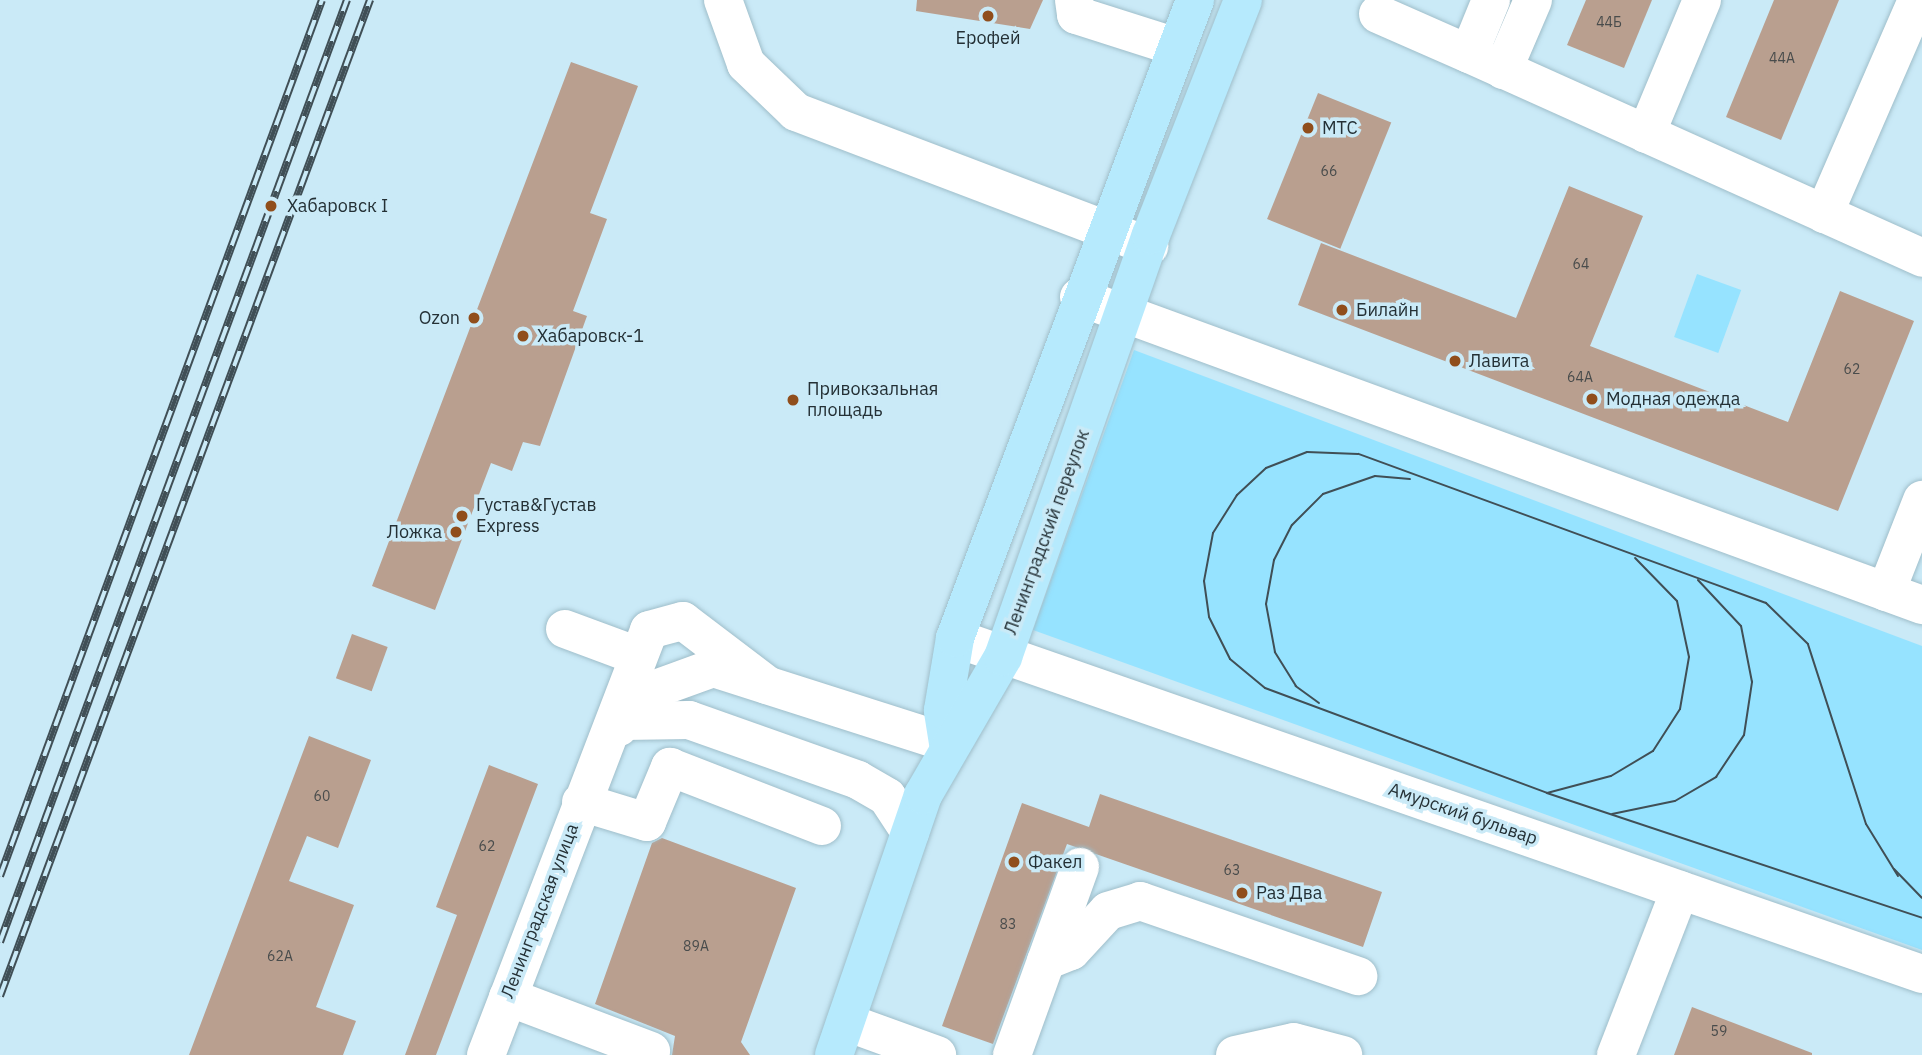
<!DOCTYPE html>
<meta charset="utf-8">
<style>
body{margin:0}
#map{position:relative;width:1922px;height:1055px;overflow:hidden;background:#caeaf7;font-family:"IBM Plex Sans",sans-serif}
div>[style]{position:absolute}
.green>*{inset:0;background:#96e3ff;transform-origin:0 0}
.building>*{inset:0;background:#b99f8f;transform-origin:0 0}
.roads{filter:drop-shadow(0 0 2px #9fbeca) drop-shadow(0 0 2px #9fbeca)}
.minor>*{height:38px;margin:-19px;padding:0 19px;transform-origin:19px;border-radius:19px;background:#fff}
.major>*{height:38px;margin:-19px;padding:0 19px;transform-origin:19px;border-radius:19px;background:#b6eafd}
.tram>*{height:2px;margin:-1px;padding:0 1px;transform-origin:1px;border-radius:1px;background:#404f56}
.rail>*{height:8px;margin-top:-4px;transform-origin:0;background:repeating-linear-gradient(90deg,#caeaf7 0 16px,#404f56 0 32px);box-sizing:border-box;border-block:2px solid #404f56}
.dots>*{width:19px;height:19px;translate:-50% -50%;box-sizing:border-box;border:4px solid #caeaf7;border-radius:50%}
span{translate:-50% -50%;white-space:nowrap;text-align:center;line-height:1.15;-webkit-text-stroke:7px #caeaf7;paint-order:stroke}
.number-label{font-size:14px;color:#494c4c}
.number-label span{-webkit-text-stroke-width:0}
.poi-label{font-size:18px;color:#243035}
.left{translate:0 -50%;text-align:left}
.right{translate:-100% -50%;text-align:right}
.street-label{font-size:18px;color:#243035}
</style>
<div id="map">
<div class="green">
<div style="left:1697px;top:274px;width:47px;height:67px;rotate:20deg"></div>
<div style="clip-path:polygon(1134px 350px,1922px 646px,1922px 950px,1033px 630px)"></div>
</div>
<div class="building">
<div style="clip-path:polygon(917px 0,1043px 0,1030px 29px,916px 11px)"></div>
<div style="clip-path:polygon(1586px 0,1652px 0,1624px 68px,1567px 45px)"></div>
<div style="clip-path:polygon(1774px 0,1839px 0,1781px 140px,1726px 117px)"></div>
<div style="clip-path:polygon(571px 62px,638px 86px,590px 213px,607px 219px,573px 311px,587px 316px,540px 446px,523px 442px,512px 471px,491px 463px,435px 610px,372px 586px)"></div>
<div style="left:1318px;top:93px;width:79px;height:136px;rotate:22deg"></div>
<div style="clip-path:polygon(1569px 186px,1643px 216px,1590px 346px,1788px 422px,1840px 291px,1914px 321px,1838px 511px,1298px 305px,1321px 243px,1516px 318px)"></div>
<div style="left:352px;top:634px;width:38px;height:47px;rotate:20deg"></div>
<div style="clip-path:polygon(309px 736px,371px 760px,338px 848px,307px 836px,289px 881px,354px 905px,316px 1007px,356px 1021px,343px 1055px,189px 1055px)"></div>
<div style="clip-path:polygon(489px 765px,538px 784px,436px 1055px,405px 1055px,457px 915px,436px 907px)"></div>
<div style="clip-path:polygon(1100px 794px,1382px 892px,1363px 947px,1067px 844px,993px 1044px,942px 1026px,1022px 803px,1089px 827px)"></div>
<div style="clip-path:polygon(662px 838px,796px 888px,741px 1042px,750px 1055px,672px 1055px,675px 1036px,595px 1004px,652px 843px)"></div>
<div style="clip-path:polygon(1692px 1007px,1812px 1053px,1812px 1055px,1674px 1055px)"></div>
</div>
<div class="roads">
<div class="minor">
<div style="left:723px;top:0;width:68px;rotate:70.2deg"></div>
<div style="left:746px;top:64px;width:69px;rotate:43.8deg"></div>
<div style="left:796px;top:112px;width:378px;rotate:20.8deg"></div>
<div style="left:1074px;top:0;width:15px;rotate:82deg"></div>
<div style="left:1076px;top:15px;width:105px;rotate:17.7deg"></div>
<div style="left:1491px;top:0;width:58px;rotate:112.2deg"></div>
<div style="left:1469px;top:54px;width:497px;rotate:24.2deg"></div>
<div style="left:1378px;top:14px;width:99px;rotate:23.7deg"></div>
<div style="left:1503px;top:70px;width:76px;rotate:-66.8deg"></div>
<div style="left:1646px;top:134px;width:145px;rotate:-67.3deg"></div>
<div style="left:1824px;top:214px;width:233px;rotate:-66.5deg"></div>
<div style="left:1079px;top:297px;width:898px;rotate:20.07deg"></div>
<div style="left:1886px;top:592px;width:99px;rotate:-68.6deg"></div>
<div style="left:565px;top:629px;width:78px;rotate:20.3deg"></div>
<div style="left:955px;top:638px;width:1024px;rotate:19.16deg"></div>
<div style="left:623px;top:721px;width:66px;rotate:-0.9deg"></div>
<div style="left:689px;top:720px;width:179px;rotate:19.5deg"></div>
<div style="left:858px;top:780px;width:34px;rotate:30deg"></div>
<div style="left:887px;top:797px;width:42px;rotate:56.7deg"></div>
<div style="left:619px;top:727px;width:45px;rotate:-51.3deg"></div>
<div style="left:647px;top:692px;width:70px;rotate:-20deg"></div>
<div style="left:713px;top:668px;width:247px;rotate:17.7deg"></div>
<div style="left:581px;top:802px;width:69px;rotate:16.9deg"></div>
<div style="left:647px;top:822px;width:60px;rotate:-67.3deg"></div>
<div style="left:670px;top:767px;width:163px;rotate:21.2deg"></div>
<div style="left:1046px;top:961px;width:27px;rotate:-22deg"></div>
<div style="left:1071px;top:951px;width:54px;rotate:-47.2deg"></div>
<div style="left:1108px;top:911px;width:34px;rotate:-17deg"></div>
<div style="left:1140px;top:901px;width:231px;rotate:19deg"></div>
<div style="left:508px;top:997px;width:153px;rotate:20.7deg"></div>
<div style="left:846px;top:1022px;width:97px;rotate:19.9deg"></div>
<div style="left:486px;top:1055px;width:455px;rotate:-69deg"></div>
<div style="left:649px;top:630px;width:35px;rotate:-15deg"></div>
<div style="left:683px;top:621px;width:106px;rotate:37.3deg"></div>
<div style="left:1012px;top:1055px;width:200px;rotate:-70.1deg"></div>
<div style="left:1235px;top:1055px;width:60px;rotate:-12.4deg"></div>
<div style="left:1294px;top:1042px;width:51px;rotate:14.9deg"></div>
<div style="left:1616px;top:1055px;width:177px;rotate:-68.8deg"></div>
</div>
<div class="major">
<div style="left:948px;top:743px;width:33px;rotate:-99deg"></div>
<div style="left:943px;top:710px;width:73px;rotate:-80.5deg"></div>
<div style="left:955px;top:638px;width:682px;rotate:-69.38deg"></div>
<div style="left:834px;top:1055px;width:275px;rotate:-71.1deg"></div>
<div style="left:923px;top:795px;width:160px;rotate:-59.9deg"></div>
<div style="left:1003px;top:657px;width:447px;rotate:-70.7deg"></div>
<div style="left:1151px;top:235px;width:252px;rotate:-68.6deg"></div>
</div>
</div>
<div class="tram">
<div style="left:1319px;top:703px;width:29px;rotate:-144deg"></div>
<div style="left:1296px;top:686px;width:40px;rotate:-122deg"></div>
<div style="left:1275px;top:652px;width:49px;rotate:-100.6deg"></div>
<div style="left:1266px;top:604px;width:45px;rotate:-79.7deg"></div>
<div style="left:1274px;top:560px;width:39px;rotate:-63deg"></div>
<div style="left:1292px;top:525px;width:44px;rotate:-45deg"></div>
<div style="left:1323px;top:494px;width:55px;rotate:-19.1deg"></div>
<div style="left:1375px;top:476px;width:35px;rotate:5deg"></div>
<div style="left:1547px;top:793px;width:66px;rotate:-14.9deg"></div>
<div style="left:1611px;top:776px;width:49px;rotate:-30.8deg"></div>
<div style="left:1653px;top:751px;width:50px;rotate:-57.3deg"></div>
<div style="left:1680px;top:709px;width:53px;rotate:-80.2deg"></div>
<div style="left:1689px;top:657px;width:57px;rotate:-102.1deg"></div>
<div style="left:1677px;top:601px;width:60px;rotate:-134.3deg"></div>
<div style="left:1612px;top:814px;width:64px;rotate:-11.7deg"></div>
<div style="left:1675px;top:801px;width:48px;rotate:-30.3deg"></div>
<div style="left:1716px;top:777px;width:50px;rotate:-56.3deg"></div>
<div style="left:1744px;top:735px;width:54px;rotate:-81.4deg"></div>
<div style="left:1752px;top:682px;width:57px;rotate:-101.1deg"></div>
<div style="left:1741px;top:626px;width:63px;rotate:-133.1deg"></div>
<div style="left:1894px;top:869px;width:40px;rotate:46deg"></div>
<div style="left:1898px;top:876px;width:61px;rotate:-121.6deg"></div>
<div style="left:1866px;top:824px;width:189px;rotate:-107.9deg"></div>
<div style="left:1808px;top:644px;width:59px;rotate:-135.7deg"></div>
<div style="left:1766px;top:603px;width:434px;rotate:-159.9deg"></div>
<div style="left:1358px;top:454px;width:51px;rotate:-177.8deg"></div>
<div style="left:1307px;top:452px;width:44px;rotate:158.7deg"></div>
<div style="left:1266px;top:468px;width:40px;rotate:137deg"></div>
<div style="left:1237px;top:495px;width:45px;rotate:122.3deg"></div>
<div style="left:1213px;top:533px;width:49px;rotate:100.6deg"></div>
<div style="left:1204px;top:581px;width:36px;rotate:82deg"></div>
<div style="left:1209px;top:617px;width:47px;rotate:63.4deg"></div>
<div style="left:1230px;top:659px;width:45px;rotate:39.6deg"></div>
<div style="left:1265px;top:688px;width:301px;rotate:20.4deg"></div>
<div style="left:1547px;top:793px;width:395px;rotate:18.4deg"></div>
</div>
<div class="rail">
<div style="left:0;top:876px;width:933px;rotate:-69.82deg"></div>
<div style="left:0;top:942px;width:1004px;rotate:-69.78deg"></div>
<div style="left:0;top:996px;width:1063px;rotate:-69.62deg"></div>
</div>
<div class="dots">
<div style="left:988px;top:16px;background:#904e1c"></div>
<div style="left:1308px;top:128px;background:#904e1c"></div>
<div style="left:271px;top:206px;background:#904e1c"></div>
<div style="left:1342px;top:310px;background:#904e1c"></div>
<div style="left:474px;top:318px;background:#904e1c"></div>
<div style="left:523px;top:336px;background:#904e1c"></div>
<div style="left:1455px;top:361px;background:#904e1c"></div>
<div style="left:1592px;top:399px;background:#904e1c"></div>
<div style="left:793px;top:400px;background:#904e1c"></div>
<div style="left:462px;top:516px;background:#904e1c"></div>
<div style="left:456px;top:532px;background:#904e1c"></div>
<div style="left:1014px;top:862px;background:#904e1c"></div>
<div style="left:1242px;top:893px;background:#904e1c"></div>
</div>
<div class="number-label">
<span style="left:1609px;top:22px">44Б</span>
<span style="left:1782px;top:58px">44А</span>
<span style="left:1329px;top:171px">66</span>
<span style="left:1581px;top:264px">64</span>
<span style="left:1852px;top:369px">62</span>
<span style="left:1580px;top:377px">64А</span>
<span style="left:322px;top:796px">60</span>
<span style="left:487px;top:846px">62</span>
<span style="left:1232px;top:870px">63</span>
<span style="left:1008px;top:924px">83</span>
<span style="left:696px;top:946px">89А</span>
<span style="left:280px;top:956px">62А</span>
<span style="left:1719px;top:1031px">59</span>
</div>
<div class="poi-label">
<span style="left:988px;top:38px">Ерофей</span>
<span class="left" style="left:1322px;top:128px">МТС</span>
<span class="left" style="left:287px;top:206px">Хабаровск I</span>
<span class="left" style="left:1356px;top:310px">Билайн</span>
<span class="right" style="left:460px;top:318px">Ozon</span>
<span class="left" style="left:537px;top:336px">Хабаровск-1</span>
<span class="left" style="left:1469px;top:361px">Лавита</span>
<span class="left" style="left:807px;top:400px">Привокзальная<br>площадь</span>
<span class="left" style="left:1606px;top:399px">Модная одежда</span>
<span class="left" style="left:476px;top:516px">Густав&amp;Густав<br>Express</span>
<span class="right" style="left:442px;top:532px">Ложка</span>
<span class="left" style="left:1028px;top:862px">Факел</span>
<span class="left" style="left:1256px;top:893px">Раз Два</span>
</div>
<div class="street-label">
<span style="left:1047px;top:532px;rotate:-70deg">Ленинградский переулок</span>
<span style="left:1463px;top:814px;rotate:19deg">Амурский бульвар</span>
<span style="left:540px;top:911px;rotate:-69deg">Ленинградская улица</span>
</div>
</div>
